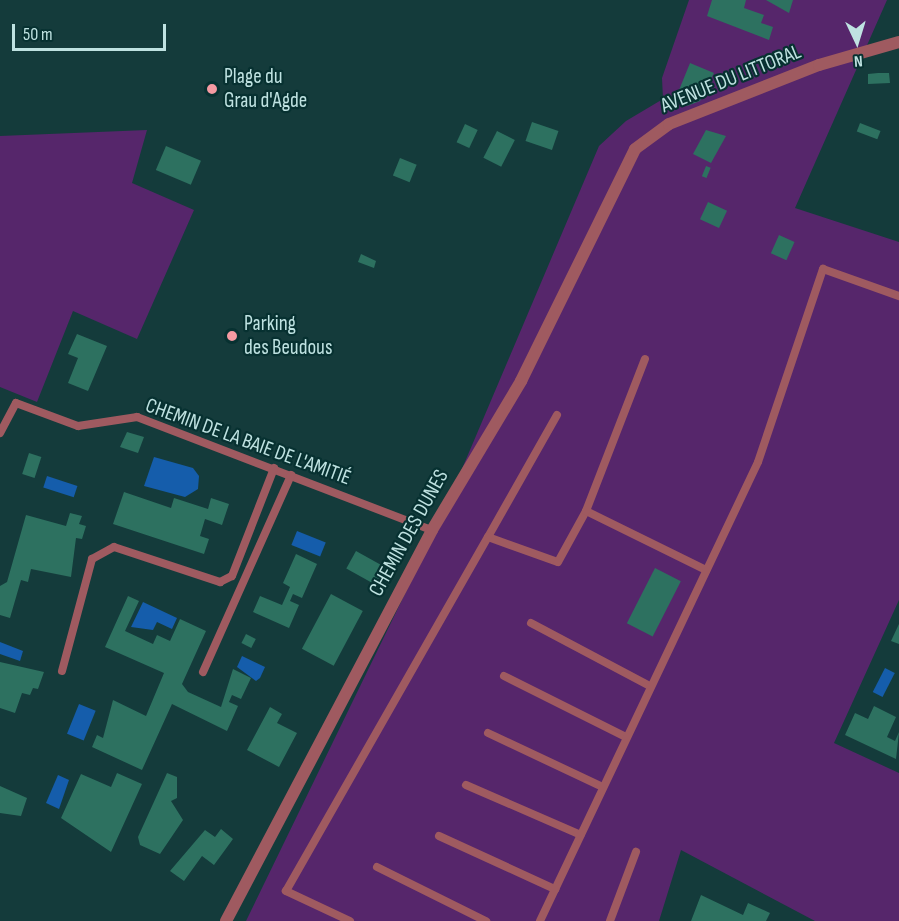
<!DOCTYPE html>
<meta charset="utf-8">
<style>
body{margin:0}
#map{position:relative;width:899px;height:921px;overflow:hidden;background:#143b3b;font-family:"Sofia Sans Condensed",sans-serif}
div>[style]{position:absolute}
.green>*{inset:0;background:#56266b}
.water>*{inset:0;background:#155dab;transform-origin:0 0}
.building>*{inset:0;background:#2d7160;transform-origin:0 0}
.service>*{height:8px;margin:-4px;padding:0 4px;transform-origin:4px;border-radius:4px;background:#9f5a60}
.minor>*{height:12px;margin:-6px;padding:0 6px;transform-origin:6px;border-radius:6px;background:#9f5a60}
.dots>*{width:16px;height:16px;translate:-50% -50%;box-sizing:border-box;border:3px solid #073131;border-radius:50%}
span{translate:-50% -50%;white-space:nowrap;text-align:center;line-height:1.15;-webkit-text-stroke:4.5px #073131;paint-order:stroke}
.poi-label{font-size:21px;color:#bfe2e1}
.left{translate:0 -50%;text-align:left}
.street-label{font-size:21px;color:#bfe2e1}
.north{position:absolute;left:827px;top:12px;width:60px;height:60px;-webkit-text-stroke:4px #073131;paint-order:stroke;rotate:176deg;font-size:16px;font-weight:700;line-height:24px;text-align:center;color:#bfe2e1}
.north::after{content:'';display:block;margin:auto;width:21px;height:27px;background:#bfe2e1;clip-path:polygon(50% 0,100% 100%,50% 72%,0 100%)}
.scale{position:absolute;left:12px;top:24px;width:154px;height:27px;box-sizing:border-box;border:3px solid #bfe2e1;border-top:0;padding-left:8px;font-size:18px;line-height:21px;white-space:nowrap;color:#bfe2e1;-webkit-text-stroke:4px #073131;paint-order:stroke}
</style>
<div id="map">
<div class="green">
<div style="clip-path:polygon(689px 0,887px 0,795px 208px,899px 242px,899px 600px,834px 743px,899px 773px,899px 921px,815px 921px,681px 850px,659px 921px,246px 921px,436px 530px,599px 146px,626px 121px,663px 99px,662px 78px)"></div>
<div style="clip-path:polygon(147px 130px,132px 183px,194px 210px,137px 339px,73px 311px,37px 402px,0 387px,0 136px)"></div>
</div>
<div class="water">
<div style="clip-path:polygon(154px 457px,193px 468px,199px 476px,198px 489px,185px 497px,144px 486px)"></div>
<div style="left:47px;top:476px;width:32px;height:12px;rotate:18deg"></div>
<div style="left:297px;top:531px;width:31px;height:15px;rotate:22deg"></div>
<div style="clip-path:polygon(143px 602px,177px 618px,172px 629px,157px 622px,153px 630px,131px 627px)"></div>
<div style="clip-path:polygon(0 642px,23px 651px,20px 661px,0 654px)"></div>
<div style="clip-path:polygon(242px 656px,265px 667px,260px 678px,256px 681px,237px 667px)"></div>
<div style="left:885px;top:668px;width:11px;height:27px;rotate:27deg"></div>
<div style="left:79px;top:704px;width:18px;height:32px;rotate:22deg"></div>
<div style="clip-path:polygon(58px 775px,69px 780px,59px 809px,46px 803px)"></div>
</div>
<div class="building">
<div style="clip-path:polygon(712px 0,746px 0,744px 8px,764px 15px,761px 23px,773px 27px,769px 40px,707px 16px)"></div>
<div style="clip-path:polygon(766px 0,793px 0,789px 13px)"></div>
<div style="clip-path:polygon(690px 63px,714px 73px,700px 101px,687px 106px,677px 95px)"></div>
<div style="clip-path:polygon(878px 73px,889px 73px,890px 83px,868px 84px,868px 74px)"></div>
<div style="left:532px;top:122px;width:28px;height:20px;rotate:19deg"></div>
<div style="left:860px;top:123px;width:22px;height:9px;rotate:21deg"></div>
<div style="left:465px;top:124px;width:14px;height:20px;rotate:25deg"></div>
<div style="clip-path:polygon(706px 130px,726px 136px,711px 163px,693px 154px)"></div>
<div style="left:497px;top:131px;width:20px;height:30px;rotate:27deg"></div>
<div style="left:166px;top:146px;width:38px;height:26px;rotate:23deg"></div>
<div style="left:400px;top:158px;width:18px;height:19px;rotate:22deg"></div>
<div style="left:706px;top:166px;width:5px;height:11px;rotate:22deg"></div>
<div style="left:708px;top:202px;width:21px;height:19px;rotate:25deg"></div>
<div style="left:779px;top:235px;width:17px;height:20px;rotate:24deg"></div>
<div style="clip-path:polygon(361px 254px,376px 261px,374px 268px,358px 262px)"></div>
<div style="clip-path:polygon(77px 334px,107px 346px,88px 391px,68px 383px,78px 358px,68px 354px)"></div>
<div style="clip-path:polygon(127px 432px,144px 437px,138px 453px,120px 447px)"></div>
<div style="left:29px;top:453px;width:13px;height:22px;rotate:18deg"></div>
<div style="clip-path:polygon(124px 492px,171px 508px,174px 498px,208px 509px,211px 498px,229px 504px,222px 525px,205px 519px,200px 536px,209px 539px,204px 554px,113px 524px)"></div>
<div style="clip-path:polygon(70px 513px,82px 516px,79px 524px,86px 526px,82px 539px,76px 538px,71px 577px,31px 569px,28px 582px,21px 580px,10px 618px,0 615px,0 586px,7px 582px,26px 515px,66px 526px)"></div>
<div style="left:356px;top:551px;width:38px;height:20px;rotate:29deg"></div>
<div style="clip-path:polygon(296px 554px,317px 564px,302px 598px,293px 594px,290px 601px,299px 605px,289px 628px,253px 612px,260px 596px,282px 605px,290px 587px,283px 583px)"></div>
<div style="left:655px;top:568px;width:29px;height:62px;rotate:27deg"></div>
<div style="left:331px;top:594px;width:36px;height:62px;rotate:28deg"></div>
<div style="clip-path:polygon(128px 596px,139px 601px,125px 631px,153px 644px,157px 635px,170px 641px,180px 619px,206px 631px,182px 684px,188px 692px,221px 707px,233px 669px,251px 678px,241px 699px,232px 695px,229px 702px,238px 706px,227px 731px,172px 704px,142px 770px,92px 747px,97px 735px,103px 738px,113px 700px,146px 716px,164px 673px,105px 647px)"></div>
<div style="clip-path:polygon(899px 624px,899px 644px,891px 641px)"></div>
<div style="left:246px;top:634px;width:11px;height:10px;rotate:27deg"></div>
<div style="clip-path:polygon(0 662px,44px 672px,38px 689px,33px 688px,30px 695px,22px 693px,15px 713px,0 708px)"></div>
<div style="clip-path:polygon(874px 706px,896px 717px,887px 737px,895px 741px,899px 732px,896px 759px,845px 735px,855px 713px,868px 719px)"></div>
<div style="clip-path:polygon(270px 707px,282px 714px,277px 723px,297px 733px,279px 767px,247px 750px)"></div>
<div style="clip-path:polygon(117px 773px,142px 784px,111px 852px,61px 818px,81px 774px,111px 787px)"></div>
<div style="clip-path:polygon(167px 773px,177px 777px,177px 798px,171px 801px,183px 820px,160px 854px,140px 845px,138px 837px)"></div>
<div style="clip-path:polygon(0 786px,27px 798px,21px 816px,0 813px)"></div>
<div style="clip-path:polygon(221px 829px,233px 839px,214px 865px,202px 856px,184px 881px,170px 871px,205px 830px,215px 837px)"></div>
<div style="clip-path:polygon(701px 895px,743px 915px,748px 903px,770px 913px,766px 921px,691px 921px)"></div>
</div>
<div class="service">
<div style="left:557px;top:415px;width:140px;rotate:119.5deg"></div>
<div style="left:488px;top:537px;width:74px;rotate:19.7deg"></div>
<div style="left:558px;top:562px;width:58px;rotate:-61.2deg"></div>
<div style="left:586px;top:511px;width:134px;rotate:26.2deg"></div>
<div style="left:0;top:433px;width:34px;rotate:-62deg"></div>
<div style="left:16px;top:403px;width:66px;rotate:20.4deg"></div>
<div style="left:78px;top:426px;width:60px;rotate:-8.7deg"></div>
<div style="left:137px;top:417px;width:316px;rotate:21deg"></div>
<div style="left:586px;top:511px;width:163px;rotate:-68.8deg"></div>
<div style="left:531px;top:623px;width:135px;rotate:27.9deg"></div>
<div style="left:62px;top:671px;width:116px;rotate:-75deg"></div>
<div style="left:92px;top:559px;width:25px;rotate:-29deg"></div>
<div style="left:114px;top:547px;width:112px;rotate:18.3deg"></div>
<div style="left:220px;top:582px;width:13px;rotate:-27deg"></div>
<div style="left:232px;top:576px;width:116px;rotate:-68.7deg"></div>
<div style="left:203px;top:672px;width:216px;rotate:-65.9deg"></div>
<div style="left:504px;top:676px;width:136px;rotate:26.6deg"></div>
<div style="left:488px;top:733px;width:127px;rotate:25.2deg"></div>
<div style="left:466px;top:785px;width:125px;rotate:23.5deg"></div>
<div style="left:439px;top:836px;width:128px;rotate:24.6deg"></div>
<div style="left:377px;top:867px;width:122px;rotate:26.4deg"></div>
<div style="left:350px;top:921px;width:71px;rotate:-154.9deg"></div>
<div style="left:286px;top:891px;width:408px;rotate:-60.3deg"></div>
<div style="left:540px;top:921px;width:508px;rotate:-64.59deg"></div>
<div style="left:758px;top:462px;width:204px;rotate:-71.4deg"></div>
<div style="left:823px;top:269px;width:81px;rotate:19.6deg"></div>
<div style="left:610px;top:921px;width:74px;rotate:-69.4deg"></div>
</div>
<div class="minor">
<div style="left:226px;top:921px;width:442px;rotate:-62.2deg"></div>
<div style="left:432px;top:530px;width:174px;rotate:-59.1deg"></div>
<div style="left:521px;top:381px;width:258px;rotate:-63.8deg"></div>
<div style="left:635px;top:149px;width:42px;rotate:-36.3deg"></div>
<div style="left:669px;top:124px;width:161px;rotate:-21.5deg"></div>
<div style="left:819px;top:65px;width:83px;rotate:-16deg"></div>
</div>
<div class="dots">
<div style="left:212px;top:89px;background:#f49aa2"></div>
<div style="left:232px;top:336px;background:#f49aa2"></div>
</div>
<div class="poi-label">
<span class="left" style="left:224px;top:89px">Plage du<br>Grau d'Agde</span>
<span class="left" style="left:244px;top:336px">Parking<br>des Beudous</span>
</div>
<div class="street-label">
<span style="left:731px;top:79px;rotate:-22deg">AVENUE DU LITTORAL</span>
<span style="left:248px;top:442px;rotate:20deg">CHEMIN DE LA BAIE DE L'AMITIÉ</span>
<span style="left:409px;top:533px;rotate:-61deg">CHEMIN DES DUNES</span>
</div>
<div class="north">N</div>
<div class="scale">50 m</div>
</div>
